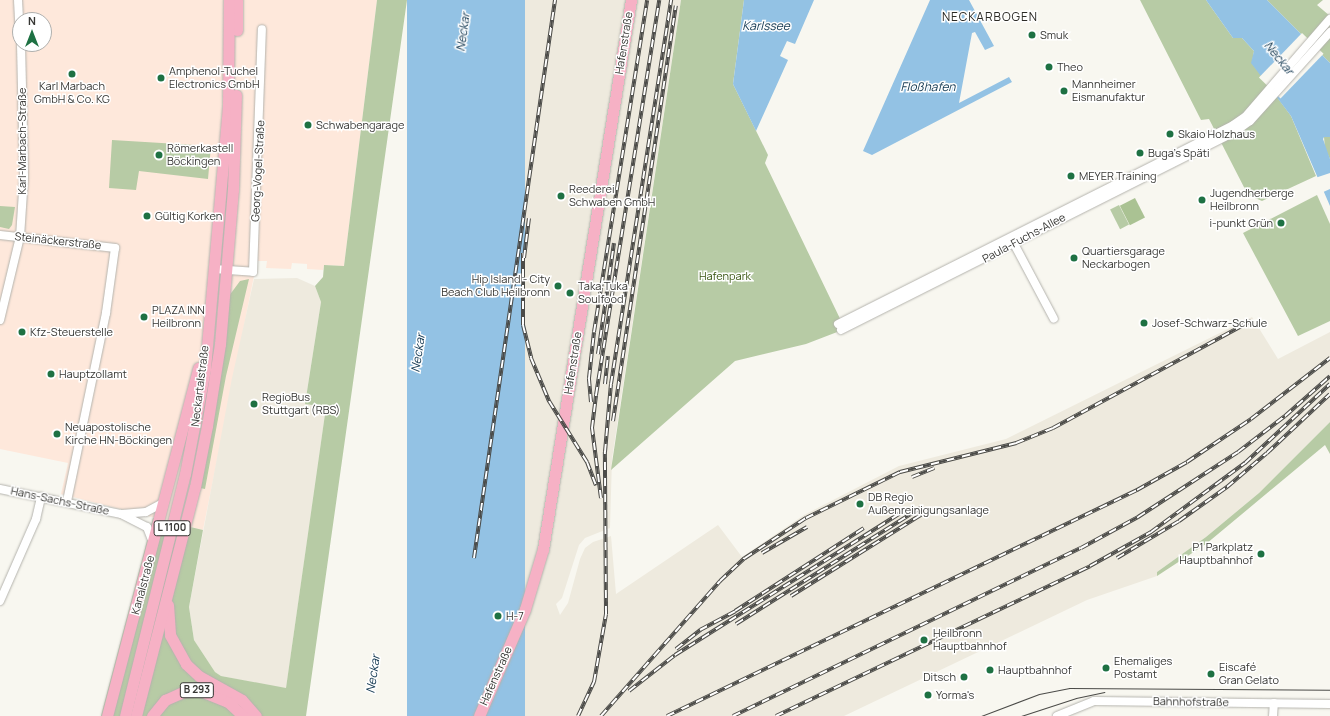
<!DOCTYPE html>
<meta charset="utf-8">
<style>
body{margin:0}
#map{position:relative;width:1330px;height:716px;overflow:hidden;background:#f8f7f0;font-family:Manrope,sans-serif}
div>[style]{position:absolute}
.commercial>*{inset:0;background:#fee8db}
.built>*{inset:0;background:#eeeade}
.green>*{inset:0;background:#b7cba5;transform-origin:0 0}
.forest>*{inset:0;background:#aac293;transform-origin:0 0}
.water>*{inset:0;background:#93c2e4;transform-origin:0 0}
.pier>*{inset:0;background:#f8f7f0;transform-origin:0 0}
.roads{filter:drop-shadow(0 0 1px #b4b3ad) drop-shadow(0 0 1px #b4b3ad)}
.minor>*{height:8px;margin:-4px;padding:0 4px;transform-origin:4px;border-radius:4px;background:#fff}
.major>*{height:11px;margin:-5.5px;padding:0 5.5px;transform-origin:5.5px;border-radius:5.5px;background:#f6b1c5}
.tram>*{height:1px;margin:-0.5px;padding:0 0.5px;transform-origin:0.5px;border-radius:0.5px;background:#4b4b48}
.rail>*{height:4px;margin-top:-2px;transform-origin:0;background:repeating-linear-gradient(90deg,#fff 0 8px,#4b4b48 0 16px);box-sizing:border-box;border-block:1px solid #4b4b48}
.dots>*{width:11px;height:11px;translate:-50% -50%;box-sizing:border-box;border:2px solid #fff;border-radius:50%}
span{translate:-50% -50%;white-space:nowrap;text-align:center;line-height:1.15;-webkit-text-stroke:3px #fff;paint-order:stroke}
.shield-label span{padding:1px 3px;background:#fff;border:1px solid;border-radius:3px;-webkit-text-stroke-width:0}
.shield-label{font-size:10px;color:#363633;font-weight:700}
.poi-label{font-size:11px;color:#363633}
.left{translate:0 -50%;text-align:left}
.right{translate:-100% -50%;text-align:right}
.street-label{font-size:11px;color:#363633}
.park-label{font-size:11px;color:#375410}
.neighbourhood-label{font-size:12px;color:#2c2b26;letter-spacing:1px}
.water-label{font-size:12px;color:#143952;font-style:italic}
.north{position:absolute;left:12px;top:12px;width:40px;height:40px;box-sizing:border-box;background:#fff;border:1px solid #afafad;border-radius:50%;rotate:0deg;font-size:11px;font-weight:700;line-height:16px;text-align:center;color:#363633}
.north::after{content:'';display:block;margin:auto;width:14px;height:18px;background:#1e7143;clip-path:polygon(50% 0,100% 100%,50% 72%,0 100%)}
</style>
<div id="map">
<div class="commercial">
<div style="clip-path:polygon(evenodd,0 0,377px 0,344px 266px,324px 265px,323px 270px,307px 269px,307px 264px,292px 263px,291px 269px,266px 268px,267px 261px,257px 261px,203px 530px,61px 494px,68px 463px,0 449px,0 0,20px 20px,44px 20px,44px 44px,20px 44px,20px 20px)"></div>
</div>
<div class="built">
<div style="clip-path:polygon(525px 0,681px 0,612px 459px,610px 528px,585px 538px,579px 545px,562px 598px,556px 604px,560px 615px,568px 603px,580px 559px,585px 548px,593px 542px,611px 536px,616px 594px,718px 525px,742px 557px,804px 515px,899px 466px,1006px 439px,1252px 317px,1278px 359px,1330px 332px,1330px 422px,1259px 493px,1206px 537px,1157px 572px,1157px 576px,1087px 600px,844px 716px,423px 716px)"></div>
<div style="clip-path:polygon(297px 278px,315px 286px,321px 302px,305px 404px,326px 407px,286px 689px,221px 676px,215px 672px,194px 640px,189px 607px,232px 378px,254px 279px)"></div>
</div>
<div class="green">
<div style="clip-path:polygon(377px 0,407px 0,306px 716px,101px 716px,153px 518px,203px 530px,189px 607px,194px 640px,215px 672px,221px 676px,286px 688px,326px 407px,305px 404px,321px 302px,315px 286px,323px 277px,324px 265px,344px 266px)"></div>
<div style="clip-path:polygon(681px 0,744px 0,733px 84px,768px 155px,765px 163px,845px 329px,806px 344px,735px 361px,611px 470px)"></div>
<div style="clip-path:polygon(1140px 0,1206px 0,1233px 38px,1242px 38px,1254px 51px,1252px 63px,1291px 116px,1316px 176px,1262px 201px,1248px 195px,1209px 119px,1201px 120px)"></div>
<div style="clip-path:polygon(1267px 0,1323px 0,1317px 5px,1330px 16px,1330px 63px)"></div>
<div style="clip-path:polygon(1324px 137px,1330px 137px,1330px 159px,1325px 149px)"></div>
<div style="clip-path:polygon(112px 140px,211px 146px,208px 179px,139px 171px,136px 190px,109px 188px)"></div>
<div style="clip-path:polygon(1317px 195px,1330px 224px,1330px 321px,1298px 336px,1243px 233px)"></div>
<div style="left:1119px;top:205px;width:22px;height:10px;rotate:63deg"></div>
<div style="clip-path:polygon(0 206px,15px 207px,12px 225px,9px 229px,0 227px)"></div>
<div style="clip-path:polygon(249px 279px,226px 376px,205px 489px,200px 488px,226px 300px,240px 281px)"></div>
<div style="clip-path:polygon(1330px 422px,1330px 454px,1325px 445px,1206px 544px,1157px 576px,1157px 572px,1206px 537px,1259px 493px)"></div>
</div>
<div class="forest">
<div style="left:1135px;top:198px;width:22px;height:17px;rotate:63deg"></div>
</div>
<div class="water">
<div style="left:407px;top:0;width:118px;height:723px"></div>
<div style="clip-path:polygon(744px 0,814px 0,795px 44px,787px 41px,780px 56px,788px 60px,756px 131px,733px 84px)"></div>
<div style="clip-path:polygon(930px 0,969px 0,994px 46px,985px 50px,975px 32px,972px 33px,959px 103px,1009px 77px,1012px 82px,872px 155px,863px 151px)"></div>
<div style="clip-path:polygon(1206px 0,1267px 0,1330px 63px,1330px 137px,1324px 137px,1323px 139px,1330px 159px,1330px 206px,1291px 116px,1251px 63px,1254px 51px,1242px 38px,1233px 38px)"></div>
</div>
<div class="pier">
<div style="left:1302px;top:33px;width:30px;height:62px;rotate:44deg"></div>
<div style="clip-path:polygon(1330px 173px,1330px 189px,1321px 193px,1315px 178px)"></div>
</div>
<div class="roads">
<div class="minor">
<div style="left:18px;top:0;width:35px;rotate:87deg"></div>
<div style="left:0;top:235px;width:116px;rotate:6.4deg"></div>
<div style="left:115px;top:248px;width:66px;rotate:97.9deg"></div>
<div style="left:106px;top:313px;width:192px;rotate:101.7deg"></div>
<div style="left:1012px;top:240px;width:89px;rotate:62deg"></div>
<div style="left:214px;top:269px;width:39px;rotate:4deg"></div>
<div style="left:253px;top:272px;width:243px;rotate:-87.9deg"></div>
<div style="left:0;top:320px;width:85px;rotate:-76.5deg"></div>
<div style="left:20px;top:237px;width:61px;rotate:-86.2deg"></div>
<div style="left:24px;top:176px;width:132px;rotate:-91.3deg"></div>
<div style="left:838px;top:324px;width:442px;rotate:-26.7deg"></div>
<div style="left:1233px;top:125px;width:14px;rotate:-34deg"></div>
<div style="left:1245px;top:117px;width:130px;rotate:-49.1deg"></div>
<div style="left:841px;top:330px;width:442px;rotate:-26.7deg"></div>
<div style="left:1236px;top:131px;width:17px;rotate:-36deg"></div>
<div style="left:1250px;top:121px;width:120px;rotate:-48deg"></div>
<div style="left:0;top:489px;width:124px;rotate:11.7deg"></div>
<div style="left:121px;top:514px;width:29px;rotate:27deg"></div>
<div style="left:147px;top:527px;width:17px;rotate:69deg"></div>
<div style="left:122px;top:514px;width:24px;rotate:-5deg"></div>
<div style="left:146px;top:512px;width:21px;rotate:-28deg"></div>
<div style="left:0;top:601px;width:90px;rotate:-66.3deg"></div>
<div style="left:36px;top:519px;width:23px;rotate:-77deg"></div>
<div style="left:1057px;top:716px;width:40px;rotate:-22deg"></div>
<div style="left:1094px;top:701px;width:236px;rotate:0.7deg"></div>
<div style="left:1273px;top:716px;width:13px;rotate:-86deg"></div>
</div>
<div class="major">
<div style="left:237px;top:0;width:30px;rotate:90deg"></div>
<div style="left:168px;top:605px;width:30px;rotate:86deg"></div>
<div style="left:170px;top:635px;width:33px;rotate:61deg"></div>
<div style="left:186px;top:664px;width:18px;rotate:43deg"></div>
<div style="left:199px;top:676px;width:49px;rotate:29.2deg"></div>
<div style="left:242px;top:700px;width:21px;rotate:49deg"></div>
<div style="left:107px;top:716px;width:360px;rotate:-75.3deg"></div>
<div style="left:125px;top:716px;width:249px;rotate:-76.1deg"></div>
<div style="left:185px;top:474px;width:107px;rotate:-79.2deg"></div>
<div style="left:205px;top:369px;width:265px;rotate:-85deg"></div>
<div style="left:228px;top:105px;width:105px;rotate:-89.5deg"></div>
<div style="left:136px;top:716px;width:236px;rotate:-75.6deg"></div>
<div style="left:195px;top:487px;width:62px;rotate:-78.9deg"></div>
<div style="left:207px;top:426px;width:83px;rotate:-81deg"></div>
<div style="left:220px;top:344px;width:155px;rotate:-85.2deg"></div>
<div style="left:233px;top:190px;width:95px;rotate:-88.2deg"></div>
<div style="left:152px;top:716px;width:21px;rotate:-51deg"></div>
<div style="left:165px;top:700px;width:20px;rotate:-24deg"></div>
<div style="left:183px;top:692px;width:15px;rotate:-8deg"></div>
<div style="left:198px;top:690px;width:32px;rotate:22deg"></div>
<div style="left:228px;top:702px;width:21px;rotate:43deg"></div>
<div style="left:479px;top:716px;width:116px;rotate:-66.7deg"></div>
<div style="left:525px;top:609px;width:63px;rotate:-73.3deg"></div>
<div style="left:543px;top:549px;width:556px;rotate:-80.89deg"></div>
</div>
</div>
<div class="tram">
<div style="left:981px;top:716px;width:62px;rotate:-20.8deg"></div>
<div style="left:1039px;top:694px;width:31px;rotate:-11deg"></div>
<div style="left:1069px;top:688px;width:261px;rotate:0.4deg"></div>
<div style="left:1021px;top:716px;width:58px;rotate:-18.1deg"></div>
<div style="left:1076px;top:698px;width:29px;rotate:-12deg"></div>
</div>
<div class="rail">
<div style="left:523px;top:253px;width:72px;rotate:90deg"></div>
<div style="left:523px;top:325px;width:34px;rotate:76deg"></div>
<div style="left:531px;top:358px;width:47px;rotate:67.3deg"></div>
<div style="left:549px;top:401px;width:72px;rotate:58.1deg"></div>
<div style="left:587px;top:462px;width:25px;rotate:69deg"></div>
<div style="left:524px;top:258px;width:40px;rotate:-82.9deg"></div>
<div style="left:598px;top:354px;width:112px;rotate:-81.8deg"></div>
<div style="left:605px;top:384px;width:28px;rotate:-84deg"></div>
<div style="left:591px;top:402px;width:24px;rotate:-95deg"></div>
<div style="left:589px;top:378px;width:46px;rotate:-83.8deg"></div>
<div style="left:594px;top:332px;width:336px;rotate:-80.9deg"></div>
<div style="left:613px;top:421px;width:420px;rotate:-81.4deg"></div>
<div style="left:912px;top:477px;width:24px;rotate:-22deg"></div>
<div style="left:601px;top:498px;width:71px;rotate:-97.3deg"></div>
<div style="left:592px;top:428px;width:33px;rotate:-83deg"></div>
<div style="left:596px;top:395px;width:400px;rotate:-80.9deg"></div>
<div style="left:762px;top:553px;width:52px;rotate:-30deg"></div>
<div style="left:474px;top:558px;width:564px;rotate:-81.74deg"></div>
<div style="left:1117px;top:558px;width:72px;rotate:-30.8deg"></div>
<div style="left:1179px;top:521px;width:59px;rotate:-35.3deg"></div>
<div style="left:1227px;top:487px;width:52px;rotate:-40.4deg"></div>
<div style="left:1267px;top:453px;width:86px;rotate:-43.1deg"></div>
<div style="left:791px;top:596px;width:157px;rotate:-32deg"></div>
<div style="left:736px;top:624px;width:218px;rotate:-32.2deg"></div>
<div style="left:676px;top:649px;width:31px;rotate:-38deg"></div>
<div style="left:700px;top:630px;width:40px;rotate:-28deg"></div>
<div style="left:735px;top:611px;width:153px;rotate:-32.8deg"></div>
<div style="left:629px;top:691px;width:58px;rotate:-38deg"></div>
<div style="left:675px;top:655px;width:272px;rotate:-32.2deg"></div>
<div style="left:578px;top:716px;width:38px;rotate:-65deg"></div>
<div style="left:594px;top:682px;width:69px;rotate:-80deg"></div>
<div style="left:606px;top:614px;width:162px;rotate:-90.4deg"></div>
<div style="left:605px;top:452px;width:68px;rotate:-85deg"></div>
<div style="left:611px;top:384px;width:389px;rotate:-81.1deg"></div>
<div style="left:601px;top:716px;width:180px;rotate:-48.6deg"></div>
<div style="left:720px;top:581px;width:34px;rotate:-43deg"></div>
<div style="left:745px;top:558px;width:73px;rotate:-33.3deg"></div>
<div style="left:806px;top:518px;width:105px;rotate:-26.1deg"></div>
<div style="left:900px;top:472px;width:120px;rotate:-14deg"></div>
<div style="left:1016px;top:443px;width:40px;rotate:-22deg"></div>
<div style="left:1053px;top:428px;width:225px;rotate:-28.4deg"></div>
<div style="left:667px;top:716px;width:522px;rotate:-25.68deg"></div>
<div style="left:1137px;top:490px;width:57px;rotate:-29.2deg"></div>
<div style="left:1187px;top:462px;width:77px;rotate:-33.9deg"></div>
<div style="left:1251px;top:419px;width:100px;rotate:-37.7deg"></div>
<div style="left:733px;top:716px;width:386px;rotate:-25.8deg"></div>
<div style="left:1081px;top:548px;width:65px;rotate:-28.5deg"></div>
<div style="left:1138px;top:517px;width:119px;rotate:-33deg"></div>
<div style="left:1238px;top:452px;width:59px;rotate:-37.5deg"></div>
<div style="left:1285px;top:416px;width:60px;rotate:-41.6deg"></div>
<div style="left:776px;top:716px;width:348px;rotate:-25.5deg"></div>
<div style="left:1090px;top:566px;width:70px;rotate:-29.1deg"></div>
<div style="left:1151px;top:532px;width:117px;rotate:-36.3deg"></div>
<div style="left:1245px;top:463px;width:116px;rotate:-42.9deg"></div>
</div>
<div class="dots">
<div style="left:1032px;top:35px;background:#1e7143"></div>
<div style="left:1049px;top:67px;background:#1e7143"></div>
<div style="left:72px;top:74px;background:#1e7143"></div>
<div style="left:161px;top:78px;background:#1e7143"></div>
<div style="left:1064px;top:91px;background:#1e7143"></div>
<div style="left:308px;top:125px;background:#1e7143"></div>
<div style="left:1170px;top:134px;background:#1e7143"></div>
<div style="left:1140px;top:153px;background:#1e7143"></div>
<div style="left:159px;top:155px;background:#1e7143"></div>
<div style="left:1071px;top:176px;background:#1e7143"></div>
<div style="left:561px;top:196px;background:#1e7143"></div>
<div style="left:1202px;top:200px;background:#1e7143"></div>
<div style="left:147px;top:216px;background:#1e7143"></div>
<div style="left:1281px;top:223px;background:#1e7143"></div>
<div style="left:1074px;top:258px;background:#1e7143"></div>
<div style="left:558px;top:286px;background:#1e7143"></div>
<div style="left:570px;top:293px;background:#1e7143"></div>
<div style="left:144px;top:317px;background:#1e7143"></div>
<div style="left:1144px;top:323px;background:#1e7143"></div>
<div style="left:22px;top:332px;background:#1e7143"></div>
<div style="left:51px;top:374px;background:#1e7143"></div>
<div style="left:254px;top:404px;background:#1e7143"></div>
<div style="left:57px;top:434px;background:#1e7143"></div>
<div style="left:860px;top:504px;background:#1e7143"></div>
<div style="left:1261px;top:554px;background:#1e7143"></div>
<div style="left:498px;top:616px;background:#1e7143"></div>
<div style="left:924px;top:640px;background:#1e7143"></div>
<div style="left:1106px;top:668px;background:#1e7143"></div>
<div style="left:990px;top:670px;background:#1e7143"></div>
<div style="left:1211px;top:674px;background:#1e7143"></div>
<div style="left:964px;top:677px;background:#1e7143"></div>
<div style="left:928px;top:695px;background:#1e7143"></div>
</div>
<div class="shield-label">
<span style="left:172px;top:528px">L 1100</span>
<span style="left:197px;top:690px">B 293</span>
</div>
<div class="poi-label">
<span class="left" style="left:1040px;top:35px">Smuk</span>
<span class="left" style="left:1057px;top:67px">Theo</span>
<span class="left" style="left:169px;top:78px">Amphenol-Tuchel<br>Electronics GmbH</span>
<span class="left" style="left:1072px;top:91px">Mannheimer<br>Eismanufaktur</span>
<span style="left:72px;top:93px">Karl Marbach<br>GmbH &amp; Co. KG</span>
<span class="left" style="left:316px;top:125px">Schwabengarage</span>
<span class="left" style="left:1178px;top:134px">Skaio Holzhaus</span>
<span class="left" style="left:167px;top:155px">Römerkastell<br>Böckingen</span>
<span class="left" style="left:1148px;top:153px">Buga's Späti</span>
<span class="left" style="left:1079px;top:176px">MEYER Training</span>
<span class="left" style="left:569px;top:196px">Reederei<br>Schwaben GmbH</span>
<span class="left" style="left:1210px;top:200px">Jugendherberge<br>Heilbronn</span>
<span class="left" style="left:155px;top:216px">Gültig Korken</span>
<span class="right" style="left:1273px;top:223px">i-punkt Grün</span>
<span class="left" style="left:1082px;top:258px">Quartiersgarage<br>Neckarbogen</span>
<span class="right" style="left:550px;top:286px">Hip Island - City<br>Beach Club Heilbronn</span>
<span class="left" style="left:578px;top:293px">Taka Tuka<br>Soulfood</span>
<span class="left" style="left:152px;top:317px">PLAZA INN<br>Heilbronn</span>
<span class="left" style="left:1152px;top:323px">Josef-Schwarz-Schule</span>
<span class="left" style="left:30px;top:332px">Kfz-Steuerstelle</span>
<span class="left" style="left:59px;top:374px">Hauptzollamt</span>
<span class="left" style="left:262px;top:404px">RegioBus<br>Stuttgart (RBS)</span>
<span class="left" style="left:65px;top:434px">Neuapostolische<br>Kirche HN-Böckingen</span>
<span class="left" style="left:868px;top:504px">DB Regio<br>Außenreinigungsanlage</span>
<span class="right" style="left:1253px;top:554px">P1 Parkplatz<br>Hauptbahnhof</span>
<span class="left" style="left:506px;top:616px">H-7</span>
<span class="left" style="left:933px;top:640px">Heilbronn<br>Hauptbahnhof</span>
<span class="left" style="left:1114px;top:668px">Ehemaliges<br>Postamt</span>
<span class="left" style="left:1219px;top:674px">Eiscafé<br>Gran Gelato</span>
<span class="left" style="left:998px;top:670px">Hauptbahnhof</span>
<span class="right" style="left:956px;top:677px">Ditsch</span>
<span class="left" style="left:936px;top:695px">Yorma's</span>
</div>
<div class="street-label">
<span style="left:624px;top:43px;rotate:-81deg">Hafenstraße</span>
<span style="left:22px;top:141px;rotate:-90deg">Karl-Marbach-Straße</span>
<span style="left:258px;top:171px;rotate:-87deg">Georg-Vogel-Straße</span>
<span style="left:1024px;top:238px;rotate:-28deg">Paula-Fuchs-Allee</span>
<span style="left:58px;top:241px;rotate:6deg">Steinäckerstraße</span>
<span style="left:573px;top:363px;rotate:-81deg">Hafenstraße</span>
<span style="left:200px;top:386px;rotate:-83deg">Neckartalstraße</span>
<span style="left:60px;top:501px;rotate:12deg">Hans-Sachs-Straße</span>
<span style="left:143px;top:585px;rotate:-75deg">Kanalstraße</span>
<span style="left:496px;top:676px;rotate:-66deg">Hafenstraße</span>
<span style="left:1191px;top:702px;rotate:1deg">Bahnhofstraße</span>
</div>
<div class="park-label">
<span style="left:725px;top:276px">Hafenpark</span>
</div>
<div class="neighbourhood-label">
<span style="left:990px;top:17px">NECKARBOGEN</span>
</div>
<div class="water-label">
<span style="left:766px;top:26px">Karlssee</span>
<span style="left:463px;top:32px;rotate:-82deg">Neckar</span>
<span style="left:1279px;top:58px;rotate:51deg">Neckar</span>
<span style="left:928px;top:87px">Floßhafen</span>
<span style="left:418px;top:353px;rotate:-82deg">Neckar</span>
<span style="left:373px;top:674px;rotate:-82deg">Neckar</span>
</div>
<div class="north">N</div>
</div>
